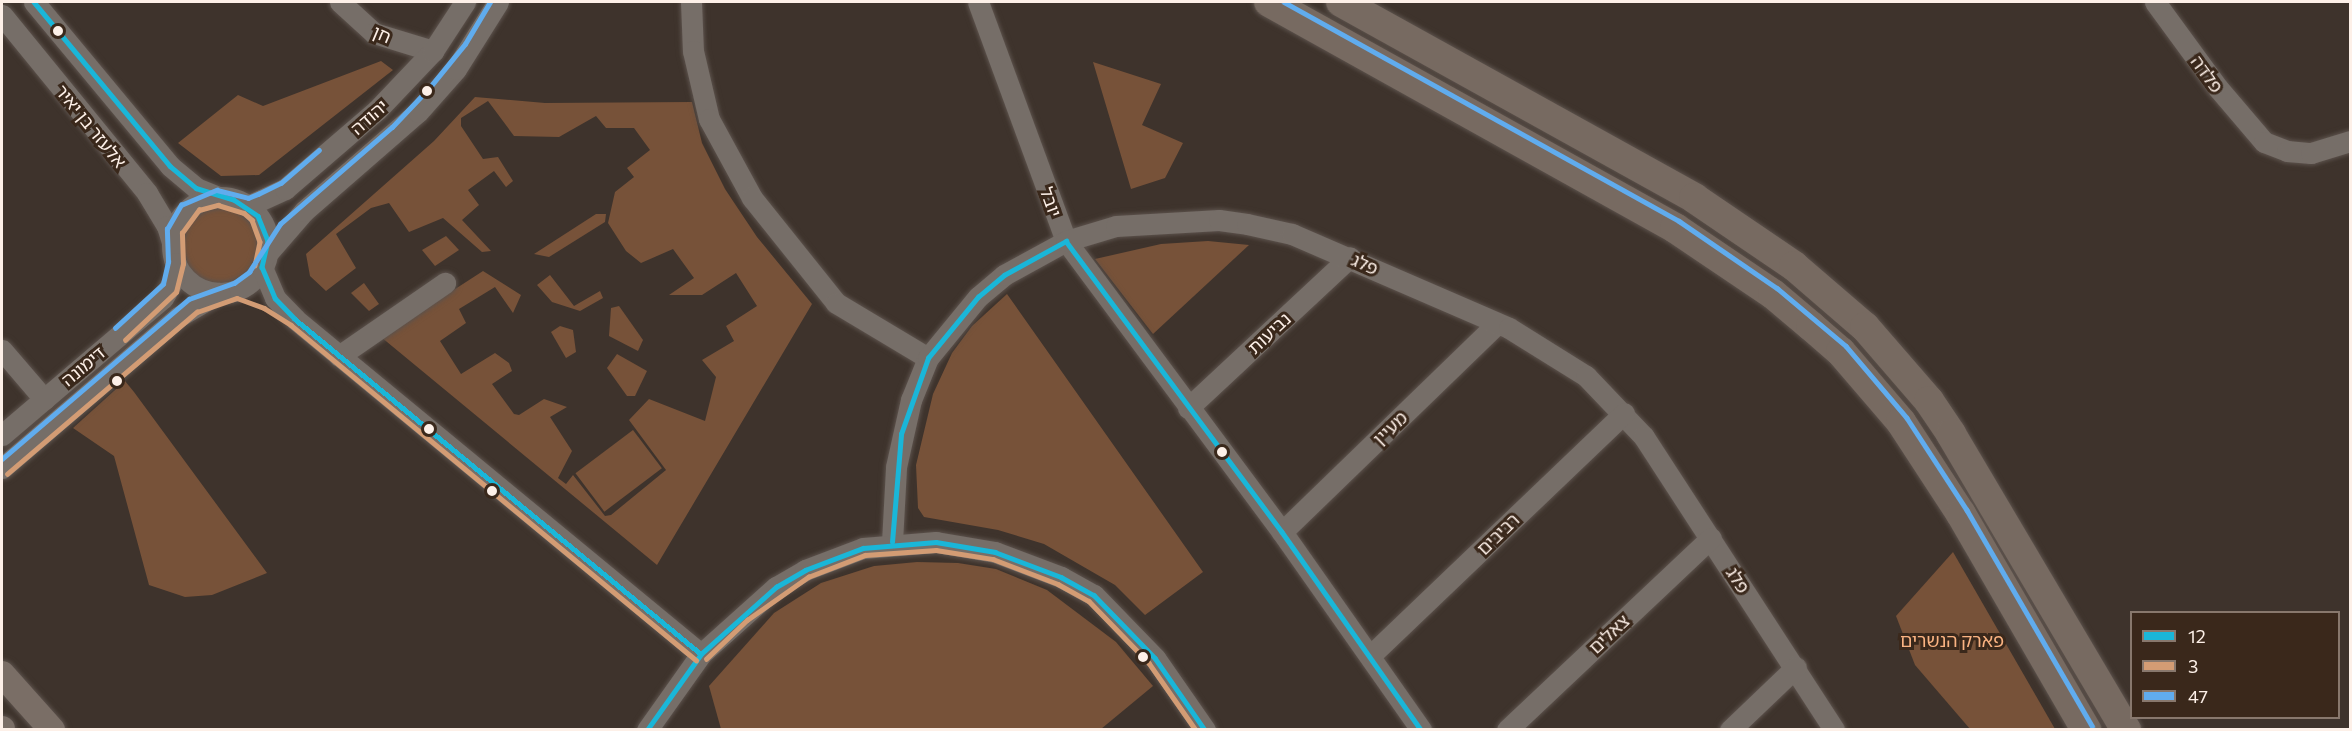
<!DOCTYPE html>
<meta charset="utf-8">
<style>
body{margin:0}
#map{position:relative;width:2352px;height:731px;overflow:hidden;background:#3e332c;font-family:Commissioner,"Noto Sans Hebrew",sans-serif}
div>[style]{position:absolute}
.green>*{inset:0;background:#775239;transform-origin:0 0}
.round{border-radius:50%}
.roads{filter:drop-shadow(0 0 2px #5c524c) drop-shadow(0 0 2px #5c524c)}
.minor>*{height:21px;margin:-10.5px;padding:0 10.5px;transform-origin:10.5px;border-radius:10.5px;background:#766e68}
.minor>.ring{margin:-10.5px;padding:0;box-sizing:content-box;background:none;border:21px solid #766e68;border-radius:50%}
.major>*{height:26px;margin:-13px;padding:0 13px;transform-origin:13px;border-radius:13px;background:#7a6e66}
.highway>*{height:30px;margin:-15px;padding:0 15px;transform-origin:15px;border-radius:15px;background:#776a61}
.bus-1>*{height:4.5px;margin:-2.25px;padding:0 2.25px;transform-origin:2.25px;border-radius:2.25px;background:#1ab6d8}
.bus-2>*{height:4.5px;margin:-2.25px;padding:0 2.25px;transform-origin:2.25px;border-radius:2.25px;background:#d39c74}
.bus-3>*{height:4.5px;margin:-2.25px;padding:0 2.25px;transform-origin:2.25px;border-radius:2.25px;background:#60acee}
.dots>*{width:16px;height:16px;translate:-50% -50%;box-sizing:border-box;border:3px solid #3a281b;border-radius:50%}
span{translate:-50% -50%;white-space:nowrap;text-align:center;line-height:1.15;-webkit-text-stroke:6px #3a281b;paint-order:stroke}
.street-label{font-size:18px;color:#fdf0e8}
.park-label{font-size:18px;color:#fab382}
.frame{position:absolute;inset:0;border:3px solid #fdf0e8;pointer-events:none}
.legend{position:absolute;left:2130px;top:611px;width:210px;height:108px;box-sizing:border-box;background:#3a281b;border:2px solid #88786d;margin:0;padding:8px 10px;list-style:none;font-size:18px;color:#fdf0e8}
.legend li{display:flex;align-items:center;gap:12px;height:30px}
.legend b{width:30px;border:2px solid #88786d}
</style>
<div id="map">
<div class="green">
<div style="clip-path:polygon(381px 61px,393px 70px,259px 175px,221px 176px,178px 143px,238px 95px,263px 106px)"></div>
<div style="clip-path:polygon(1093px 62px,1161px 84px,1142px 125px,1183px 143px,1165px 178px,1131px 189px)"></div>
<div style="clip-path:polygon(475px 97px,545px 103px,692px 102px,702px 143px,725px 189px,757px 237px,812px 304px,657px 565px,381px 337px,483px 271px,521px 295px,513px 313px,495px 287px,459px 309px,466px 323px,440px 341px,461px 374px,495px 353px,509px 363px,512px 371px,492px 384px,514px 414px,519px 415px,544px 399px,567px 407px,550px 417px,572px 451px,558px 478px,566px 484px,573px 475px,605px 516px,611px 515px,666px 470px,629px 420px,649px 399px,705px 421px,716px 377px,702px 360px,734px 341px,726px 326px,757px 306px,736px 273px,702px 295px,669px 295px,694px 278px,673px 249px,641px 263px,626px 251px,608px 223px,615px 192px,634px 177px,627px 168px,650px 150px,634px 128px,606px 128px,596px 116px,559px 137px,514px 136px,488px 101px,461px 118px,461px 126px,483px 159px,498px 157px,513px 181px,506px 187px,494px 171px,468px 190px,479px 205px,462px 220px,491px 251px,482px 252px,443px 218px,409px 232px,389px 203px,371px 208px,336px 234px,356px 268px,326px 291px,310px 276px,306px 254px,434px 141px)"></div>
<div class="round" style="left:180px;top:206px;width:78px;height:78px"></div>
<div style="clip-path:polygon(596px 214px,606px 214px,605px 222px,549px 257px,534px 254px)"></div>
<div style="clip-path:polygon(446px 236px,459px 250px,435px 266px,422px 250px)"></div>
<div style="clip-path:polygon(1208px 241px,1249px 245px,1153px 334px,1095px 259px,1161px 244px)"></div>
<div style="clip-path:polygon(550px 275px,574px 306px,600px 291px,603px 298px,580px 311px,552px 302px,537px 285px)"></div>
<div style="clip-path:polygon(364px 283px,379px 304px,369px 311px,351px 293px)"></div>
<div style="clip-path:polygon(1007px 294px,1203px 572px,1145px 615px,1115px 585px,1044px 544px,998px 530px,924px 517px,918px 508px,916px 465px,933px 394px,952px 353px,972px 326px)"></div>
<div style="clip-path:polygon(619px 306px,643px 340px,638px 351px,609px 336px,611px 308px)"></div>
<div style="clip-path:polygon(560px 326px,573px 330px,576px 352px,566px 358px,551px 332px)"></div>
<div style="clip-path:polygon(617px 354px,647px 371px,635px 396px,627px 396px,607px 368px)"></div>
<div style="clip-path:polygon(125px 381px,134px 392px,267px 573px,212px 595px,185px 597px,149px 585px,114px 456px,73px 428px)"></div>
<div style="left:633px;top:430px;width:48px;height:72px;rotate:53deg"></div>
<div style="clip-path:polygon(1953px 552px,2055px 729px,1970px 729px,1915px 665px,1896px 616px)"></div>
<div style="clip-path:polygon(917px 562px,958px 563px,996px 569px,1047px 590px,1116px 642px,1153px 686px,1101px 729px,721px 729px,709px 686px,774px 613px,821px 583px,874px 566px)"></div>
</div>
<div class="roads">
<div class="minor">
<div style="left:34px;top:2px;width:213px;rotate:50.3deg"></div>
<div style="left:170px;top:166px;width:34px;rotate:40deg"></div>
<div style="left:196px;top:188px;width:24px;rotate:22deg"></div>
<div style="left:340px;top:2px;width:46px;rotate:42.4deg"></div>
<div style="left:374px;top:33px;width:62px;rotate:17deg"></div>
<div style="left:691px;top:2px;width:49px;rotate:87.7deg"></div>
<div style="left:693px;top:51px;width:70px;rotate:76.8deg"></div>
<div style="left:709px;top:119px;width:90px;rotate:61.4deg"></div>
<div style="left:752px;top:198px;width:134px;rotate:51.3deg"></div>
<div style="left:836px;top:303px;width:107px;rotate:30.9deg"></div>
<div style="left:978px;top:2px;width:255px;rotate:69.8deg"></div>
<div style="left:1066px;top:241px;width:362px;rotate:53.4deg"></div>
<div style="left:1282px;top:532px;width:242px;rotate:54.9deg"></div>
<div style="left:2155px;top:2px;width:107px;rotate:53.8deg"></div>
<div style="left:2218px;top:88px;width:71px;rotate:49.6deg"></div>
<div style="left:2264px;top:142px;width:25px;rotate:21deg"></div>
<div style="left:2287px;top:151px;width:24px;rotate:5deg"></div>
<div style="left:2311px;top:153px;width:41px;rotate:-17.1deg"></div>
<div style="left:2px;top:15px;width:230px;rotate:50.8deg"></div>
<div style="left:147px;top:193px;width:39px;rotate:59deg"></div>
<div style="left:167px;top:226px;width:17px;rotate:73deg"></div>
<div class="ring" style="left:172px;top:197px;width:75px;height:75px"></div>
<div style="left:248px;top:206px;width:41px;rotate:-24.7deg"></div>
<div style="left:285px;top:189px;width:121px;rotate:-40.7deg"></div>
<div style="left:377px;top:110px;width:81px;rotate:-46.5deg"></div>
<div style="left:433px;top:51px;width:59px;rotate:-56.9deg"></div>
<div style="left:266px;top:255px;width:58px;rotate:-49.2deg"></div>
<div style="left:304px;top:211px;width:151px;rotate:-41deg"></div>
<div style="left:418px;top:112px;width:57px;rotate:-48.5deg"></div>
<div style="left:456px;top:69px;width:79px;rotate:-57.9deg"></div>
<div style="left:262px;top:267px;width:34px;rotate:67deg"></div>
<div style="left:275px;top:298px;width:29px;rotate:46deg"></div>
<div style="left:295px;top:319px;width:526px;rotate:39.53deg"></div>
<div style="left:2px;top:350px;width:65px;rotate:49.4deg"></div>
<div style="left:339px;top:356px;width:129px;rotate:-34.6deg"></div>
<div style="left:1188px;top:408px;width:221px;rotate:-43deg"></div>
<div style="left:2px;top:435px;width:211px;rotate:-40.4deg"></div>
<div style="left:163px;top:298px;width:22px;rotate:-60deg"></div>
<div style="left:174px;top:279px;width:16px;rotate:-83deg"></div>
<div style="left:2px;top:468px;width:232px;rotate:-40.6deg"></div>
<div style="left:178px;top:317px;width:48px;rotate:-30.3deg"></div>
<div style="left:1282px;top:532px;width:299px;rotate:-44.1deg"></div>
<div style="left:892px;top:542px;width:75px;rotate:-86.9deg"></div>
<div style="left:896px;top:467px;width:69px;rotate:-77.4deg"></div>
<div style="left:911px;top:400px;width:45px;rotate:-68deg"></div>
<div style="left:928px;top:358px;width:79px;rotate:-50.7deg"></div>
<div style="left:978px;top:297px;width:34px;rotate:-40deg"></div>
<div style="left:1004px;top:275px;width:71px;rotate:-28.7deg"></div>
<div style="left:1066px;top:241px;width:52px;rotate:-16.7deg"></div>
<div style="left:1116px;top:226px;width:103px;rotate:-3.3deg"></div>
<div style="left:1219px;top:220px;width:28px;rotate:8deg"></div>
<div style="left:1247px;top:224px;width:46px;rotate:12.5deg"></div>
<div style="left:1292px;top:234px;width:236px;rotate:23.4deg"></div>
<div style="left:1509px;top:328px;width:91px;rotate:31.9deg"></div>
<div style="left:1586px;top:376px;width:84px;rotate:46.4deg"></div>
<div style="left:1644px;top:437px;width:349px;rotate:57deg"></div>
<div style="left:1371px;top:655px;width:350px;rotate:-43.7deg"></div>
<div style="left:647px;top:730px;width:93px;rotate:-54.6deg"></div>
<div style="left:701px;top:654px;width:101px;rotate:-41.8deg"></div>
<div style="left:776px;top:587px;width:34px;rotate:-30deg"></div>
<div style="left:805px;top:570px;width:62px;rotate:-20.8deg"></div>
<div style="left:863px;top:548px;width:73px;rotate:-4.7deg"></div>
<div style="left:936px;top:542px;width:60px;rotate:9.6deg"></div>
<div style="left:995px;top:552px;width:71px;rotate:20.7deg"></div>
<div style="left:1061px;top:577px;width:38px;rotate:29deg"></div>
<div style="left:1094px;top:595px;width:88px;rotate:45.9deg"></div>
<div style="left:1155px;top:658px;width:88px;rotate:55.2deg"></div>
<div style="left:1507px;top:730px;width:280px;rotate:-43.3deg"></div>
<div style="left:1730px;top:730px;width:91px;rotate:-43.7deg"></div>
</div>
<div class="major">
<div style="left:2px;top:674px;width:75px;rotate:48.2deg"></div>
<div style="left:2px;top:729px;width:1px;rotate:90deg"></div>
</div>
<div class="highway">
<div style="left:1269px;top:2px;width:465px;rotate:29.1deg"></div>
<div style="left:1675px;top:228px;width:118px;rotate:34deg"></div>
<div style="left:1773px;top:294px;width:50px;rotate:40.1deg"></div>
<div style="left:1811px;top:326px;width:40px;rotate:41deg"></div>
<div style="left:1841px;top:352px;width:92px;rotate:49.4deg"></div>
<div style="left:1901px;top:422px;width:110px;rotate:56.9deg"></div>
<div style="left:1961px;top:514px;width:250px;rotate:59.9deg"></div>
<div style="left:1341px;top:2px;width:404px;rotate:29deg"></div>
<div style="left:1694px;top:198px;width:121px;rotate:34.2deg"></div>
<div style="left:1794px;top:266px;width:94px;rotate:40.7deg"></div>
<div style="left:1865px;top:327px;width:98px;rotate:49.1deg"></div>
<div style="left:1929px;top:401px;width:40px;rotate:56deg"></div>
<div style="left:1951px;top:434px;width:344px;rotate:59.4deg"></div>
</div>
</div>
<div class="bus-1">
<div style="left:34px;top:2px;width:213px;rotate:50.3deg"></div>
<div style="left:170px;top:166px;width:34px;rotate:40deg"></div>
<div style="left:196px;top:188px;width:39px;rotate:17deg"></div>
<div style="left:233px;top:199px;width:30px;rotate:34deg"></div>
<div style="left:258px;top:216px;width:27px;rotate:68deg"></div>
<div style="left:268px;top:241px;width:27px;rotate:103deg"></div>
<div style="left:1066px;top:241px;width:362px;rotate:53.4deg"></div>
<div style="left:1282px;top:532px;width:242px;rotate:54.9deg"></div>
<div style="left:262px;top:267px;width:34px;rotate:67deg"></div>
<div style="left:275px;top:298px;width:29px;rotate:46deg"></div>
<div style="left:295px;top:319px;width:526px;rotate:39.53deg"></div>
<div style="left:892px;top:542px;width:108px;rotate:-85.2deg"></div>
<div style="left:901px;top:434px;width:81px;rotate:-70.4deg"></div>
<div style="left:928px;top:358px;width:79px;rotate:-50.7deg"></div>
<div style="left:978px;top:297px;width:34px;rotate:-40deg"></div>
<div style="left:1004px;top:275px;width:71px;rotate:-28.7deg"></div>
<div style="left:647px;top:730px;width:93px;rotate:-54.6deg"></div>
<div style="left:701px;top:654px;width:101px;rotate:-41.8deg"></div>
<div style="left:776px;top:587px;width:34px;rotate:-30deg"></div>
<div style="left:805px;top:570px;width:62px;rotate:-20.8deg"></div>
<div style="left:863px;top:548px;width:73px;rotate:-4.7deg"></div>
<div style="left:936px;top:542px;width:60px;rotate:9.6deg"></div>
<div style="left:995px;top:552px;width:71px;rotate:20.7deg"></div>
<div style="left:1061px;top:577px;width:38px;rotate:29deg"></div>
<div style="left:1094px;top:595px;width:88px;rotate:45.9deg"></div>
<div style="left:1155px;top:658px;width:88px;rotate:55.2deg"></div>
</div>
<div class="bus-2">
<div style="left:125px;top:340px;width:70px;rotate:-43.3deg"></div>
<div style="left:176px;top:292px;width:29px;rotate:-76deg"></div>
<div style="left:183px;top:264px;width:31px;rotate:-92deg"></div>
<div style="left:182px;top:233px;width:29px;rotate:-54deg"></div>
<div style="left:199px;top:210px;width:20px;rotate:-15deg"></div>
<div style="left:218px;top:205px;width:27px;rotate:17deg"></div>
<div style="left:244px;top:213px;width:11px;rotate:41deg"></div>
<div style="left:252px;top:220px;width:23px;rotate:70deg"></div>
<div style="left:260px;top:242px;width:24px;rotate:102deg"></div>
<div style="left:7px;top:474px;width:250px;rotate:-40.5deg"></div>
<div style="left:197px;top:312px;width:42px;rotate:-19.3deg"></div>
<div style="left:237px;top:298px;width:29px;rotate:20deg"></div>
<div style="left:264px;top:308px;width:32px;rotate:32deg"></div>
<div style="left:291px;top:325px;width:526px;rotate:39.6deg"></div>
<div style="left:706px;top:659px;width:57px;rotate:-43.6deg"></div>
<div style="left:747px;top:620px;width:75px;rotate:-35.2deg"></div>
<div style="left:808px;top:577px;width:61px;rotate:-21.1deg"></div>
<div style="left:865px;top:555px;width:71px;rotate:-4deg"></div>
<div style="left:936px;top:550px;width:58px;rotate:9deg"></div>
<div style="left:993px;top:559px;width:70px;rotate:21deg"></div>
<div style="left:1058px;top:584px;width:35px;rotate:29deg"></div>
<div style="left:1089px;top:601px;width:86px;rotate:45.9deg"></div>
<div style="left:1149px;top:663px;width:82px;rotate:55deg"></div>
</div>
<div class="bus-3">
<div style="left:1284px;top:2px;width:452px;rotate:29deg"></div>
<div style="left:1679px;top:221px;width:119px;rotate:34.4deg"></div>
<div style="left:1777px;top:288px;width:90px;rotate:40deg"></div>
<div style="left:1846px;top:346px;width:94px;rotate:49.7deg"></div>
<div style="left:1907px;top:418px;width:110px;rotate:56.9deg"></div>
<div style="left:1967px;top:510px;width:250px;rotate:59.9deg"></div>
<div style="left:115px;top:328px;width:65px;rotate:-42.5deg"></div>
<div style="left:163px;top:284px;width:23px;rotate:-77deg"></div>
<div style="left:168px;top:262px;width:33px;rotate:-92deg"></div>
<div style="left:167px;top:229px;width:28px;rotate:-60deg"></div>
<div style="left:181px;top:205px;width:39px;rotate:-23deg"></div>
<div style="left:217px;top:190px;width:32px;rotate:14deg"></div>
<div style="left:248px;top:198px;width:11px;rotate:-22deg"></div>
<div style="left:258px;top:194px;width:25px;rotate:-26deg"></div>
<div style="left:281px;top:183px;width:50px;rotate:-41deg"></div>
<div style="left:2px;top:459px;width:246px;rotate:-40.6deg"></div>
<div style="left:189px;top:299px;width:48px;rotate:-19.6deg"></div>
<div style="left:234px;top:283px;width:19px;rotate:-36deg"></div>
<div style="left:249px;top:272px;width:57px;rotate:-57.1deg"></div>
<div style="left:280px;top:224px;width:148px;rotate:-40.9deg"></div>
<div style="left:392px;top:127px;width:55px;rotate:-46.5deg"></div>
<div style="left:430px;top:87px;width:55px;rotate:-50.9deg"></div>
<div style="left:465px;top:44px;width:49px;rotate:-59.2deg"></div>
</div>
<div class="dots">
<div style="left:58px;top:31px;background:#fdf0e8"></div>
<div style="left:427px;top:91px;background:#fdf0e8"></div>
<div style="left:117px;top:381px;background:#fdf0e8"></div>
<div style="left:429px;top:429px;background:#fdf0e8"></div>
<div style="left:1222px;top:452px;background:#fdf0e8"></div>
<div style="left:492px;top:491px;background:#fdf0e8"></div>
<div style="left:1143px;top:657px;background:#fdf0e8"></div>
</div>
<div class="street-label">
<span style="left:382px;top:34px;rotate:23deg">חן</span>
<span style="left:2207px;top:74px;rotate:54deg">פלדה</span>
<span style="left:369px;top:117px;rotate:-41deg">יהודה</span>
<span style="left:91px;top:126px;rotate:51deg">אלעזר בן יאיר</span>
<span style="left:1051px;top:202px;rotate:70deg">יובל</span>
<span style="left:1365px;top:264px;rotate:24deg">פלג</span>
<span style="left:1269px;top:333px;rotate:-43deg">נביעות</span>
<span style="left:83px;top:366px;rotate:-40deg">דימונה</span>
<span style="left:1390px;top:428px;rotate:-44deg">מעיין</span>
<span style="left:1498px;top:534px;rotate:-44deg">רביבים</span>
<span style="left:1738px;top:580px;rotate:57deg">פלג</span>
<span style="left:1609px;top:634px;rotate:-43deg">צאלים</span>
</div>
<div class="park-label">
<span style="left:1952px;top:640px">פארק הנשרים</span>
</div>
<div class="frame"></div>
<ul class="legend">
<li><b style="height:8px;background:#1ab6d8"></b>12</li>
<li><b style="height:8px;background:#d39c74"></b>3</li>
<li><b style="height:8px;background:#60acee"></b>47</li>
</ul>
</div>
